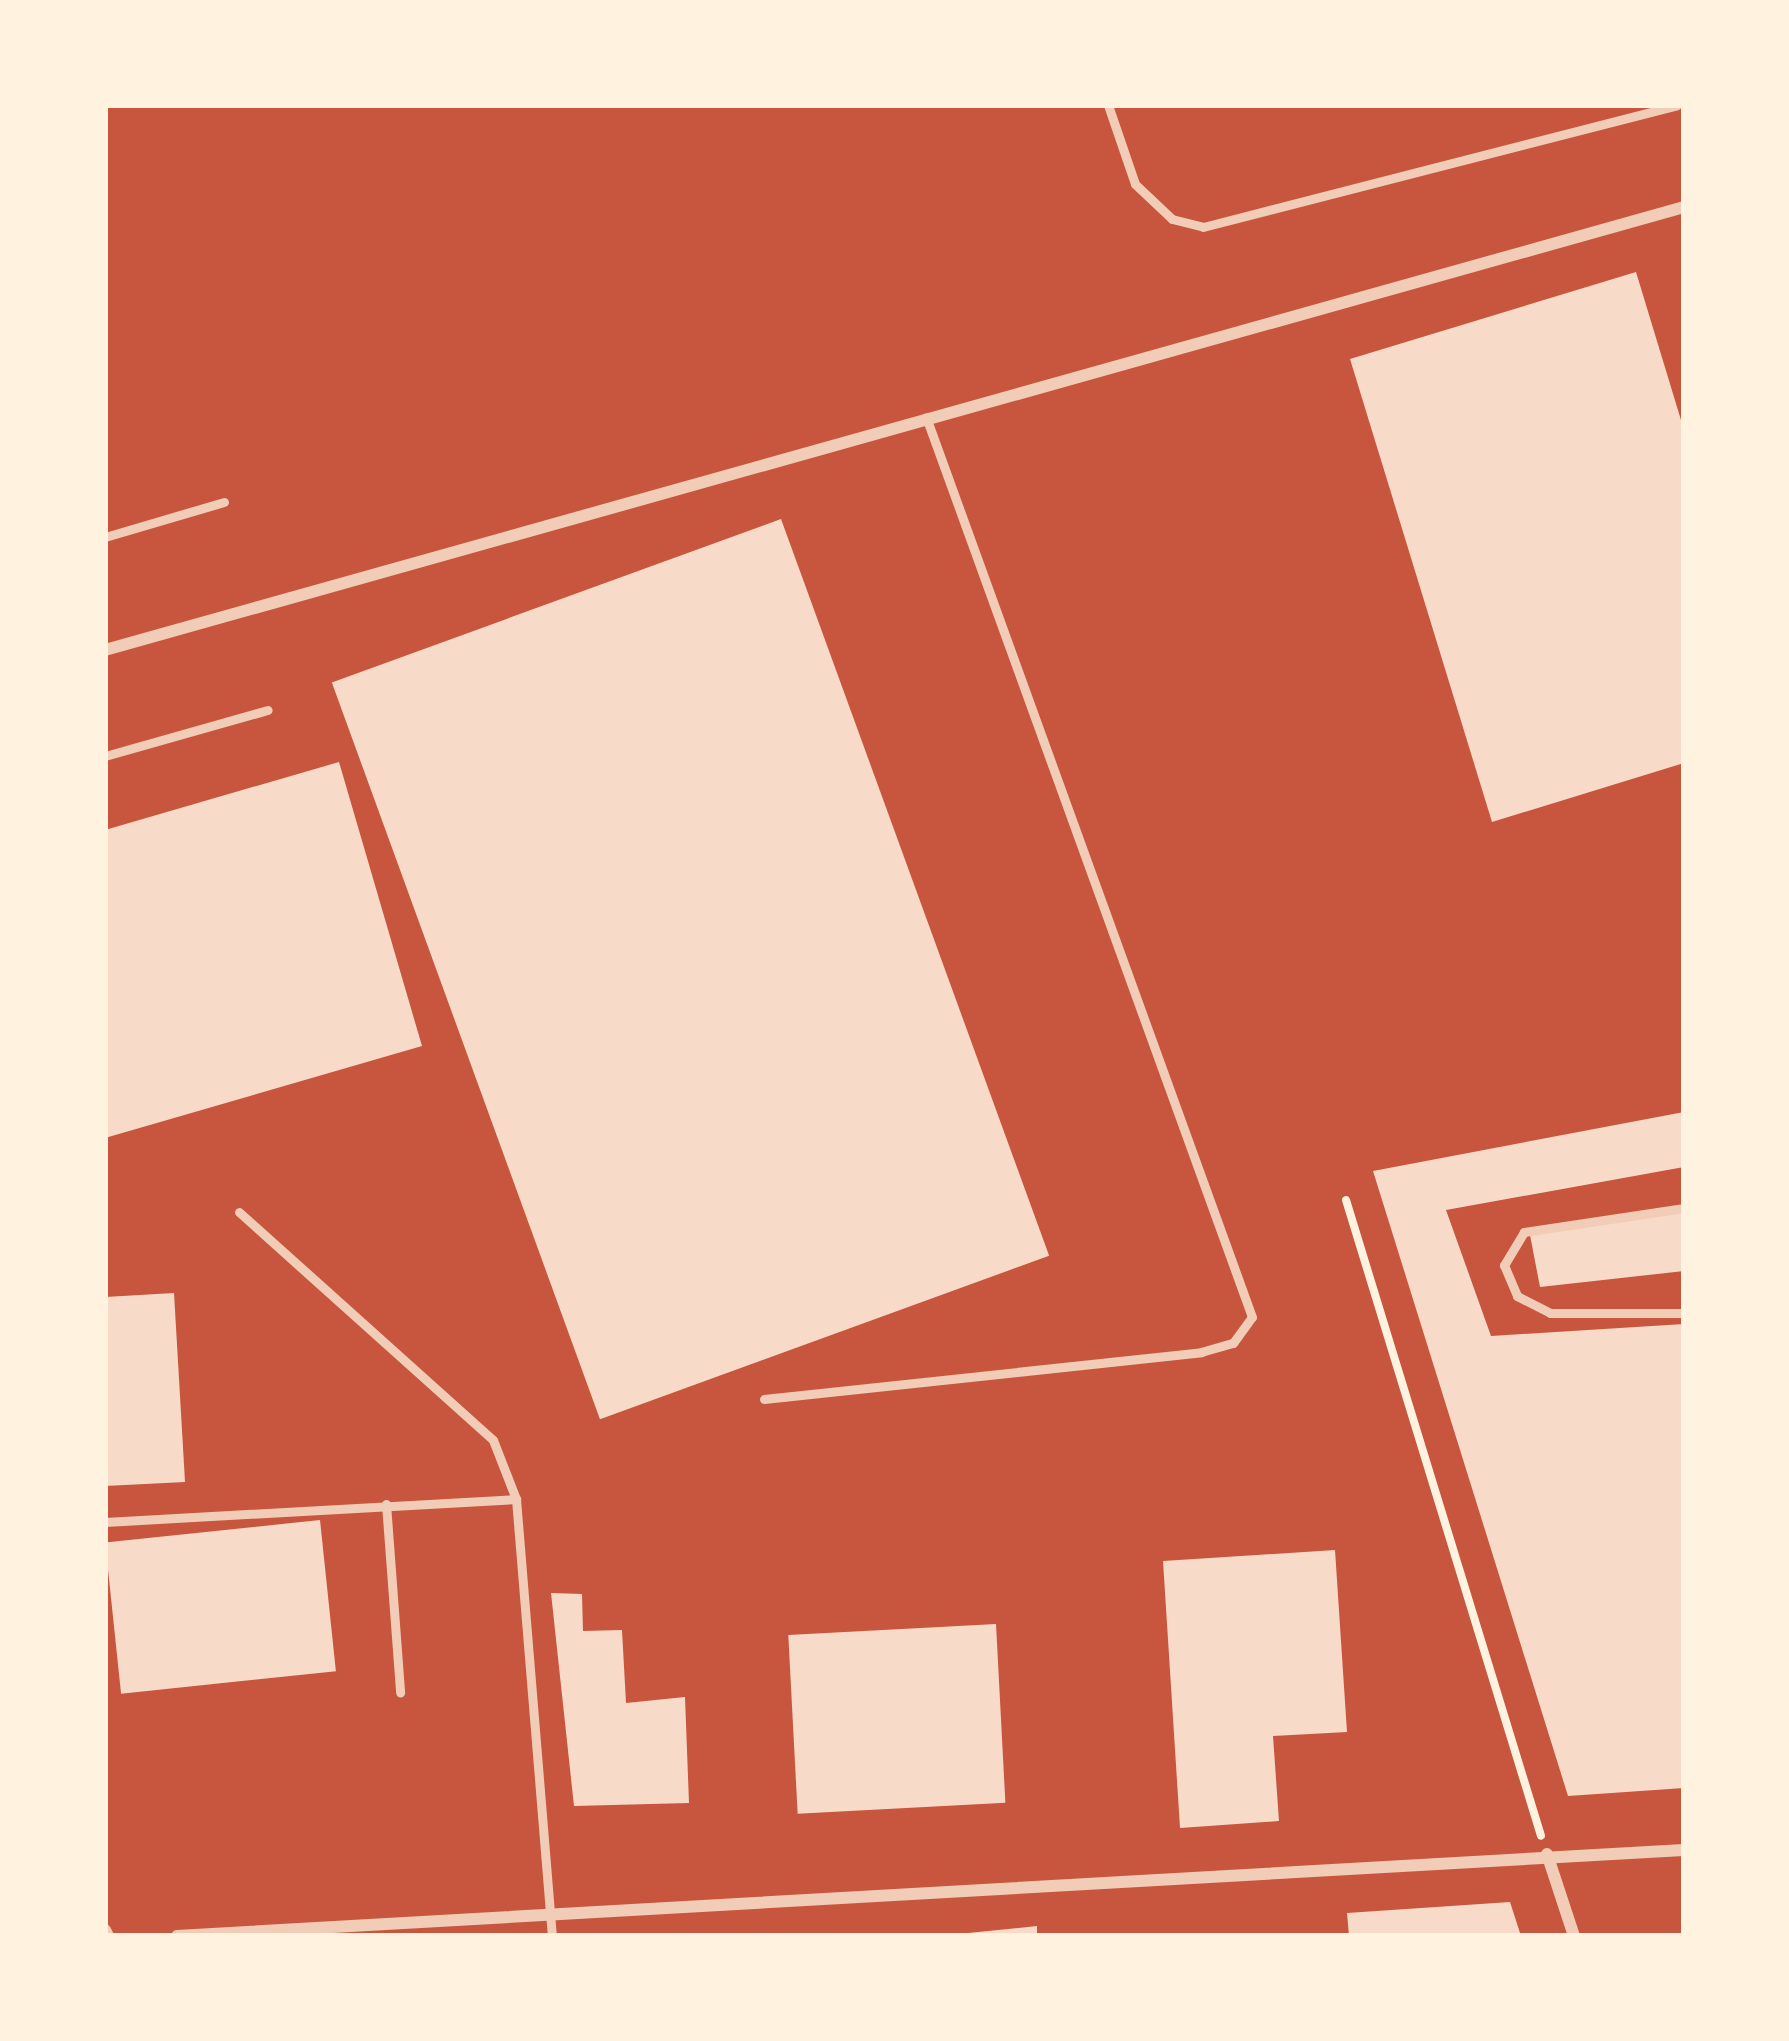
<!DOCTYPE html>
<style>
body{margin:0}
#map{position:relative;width:1789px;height:2041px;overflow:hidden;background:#c8553d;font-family:"Varela Round",sans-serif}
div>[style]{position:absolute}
.building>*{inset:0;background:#f7dbc8;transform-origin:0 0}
.path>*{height:8px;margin:-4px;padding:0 4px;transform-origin:4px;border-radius:4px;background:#fff3e0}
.service>*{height:9px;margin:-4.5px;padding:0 4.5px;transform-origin:4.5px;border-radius:4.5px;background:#f1ccb7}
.minor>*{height:12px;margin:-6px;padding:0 6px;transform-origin:6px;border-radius:6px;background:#f1ccb7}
span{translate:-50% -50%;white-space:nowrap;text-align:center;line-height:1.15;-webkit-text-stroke:9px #fff3e0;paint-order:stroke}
.frame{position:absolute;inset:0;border:108px solid #fff3e0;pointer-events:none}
</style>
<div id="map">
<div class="building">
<div style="clip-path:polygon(1636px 272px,1684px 430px,1684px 763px,1492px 822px,1350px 359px)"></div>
<div style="left:781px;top:519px;width:784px;height:478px;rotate:70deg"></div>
<div style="clip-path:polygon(339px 762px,422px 1046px,105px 1138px,105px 830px)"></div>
<div style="clip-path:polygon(1684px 1112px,1684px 1167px,1446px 1210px,1491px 1336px,1684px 1324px,1684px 1788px,1568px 1796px,1373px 1171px)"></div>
<div style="clip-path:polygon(1684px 1209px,1684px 1271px,1540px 1287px,1530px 1235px)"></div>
<div style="clip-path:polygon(174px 1293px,185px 1482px,105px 1486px,105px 1297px)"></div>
<div style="left:320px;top:1520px;width:152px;height:216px;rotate:84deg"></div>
<div style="clip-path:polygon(1335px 1550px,1347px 1732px,1273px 1736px,1279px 1821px,1180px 1828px,1163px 1561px)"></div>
<div style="clip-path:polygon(551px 1593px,582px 1594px,583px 1631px,622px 1630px,626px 1703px,685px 1697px,689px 1803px,574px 1806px)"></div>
<div style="left:996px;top:1624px;width:179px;height:208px;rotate:87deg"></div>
<div style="clip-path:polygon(1510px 1902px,1521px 1936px,1349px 1936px,1347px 1913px)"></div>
<div style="clip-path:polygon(1037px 1926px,1037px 1936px,968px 1936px,968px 1933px)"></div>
</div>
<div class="path">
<div style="left:1346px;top:1200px;width:665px;rotate:72.95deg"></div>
</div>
<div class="service">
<div style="left:1108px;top:105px;width:83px;rotate:71.1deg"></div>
<div style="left:1135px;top:184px;width:51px;rotate:43.4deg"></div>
<div style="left:1172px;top:219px;width:32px;rotate:14deg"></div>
<div style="left:1203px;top:227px;width:489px;rotate:-14.4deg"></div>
<div style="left:105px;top:537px;width:124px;rotate:-16.4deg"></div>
<div style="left:105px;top:756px;width:169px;rotate:-15.8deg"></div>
<div style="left:1684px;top:1208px;width:162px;rotate:171.5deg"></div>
<div style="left:1524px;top:1232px;width:39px;rotate:121deg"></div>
<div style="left:1504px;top:1265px;width:34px;rotate:67deg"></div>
<div style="left:1517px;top:1296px;width:37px;rotate:27deg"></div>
<div style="left:1550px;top:1313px;width:134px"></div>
<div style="left:239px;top:1212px;width:341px;rotate:41.9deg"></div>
<div style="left:493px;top:1440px;width:63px;rotate:68.7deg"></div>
<div style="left:764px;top:1399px;width:440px;rotate:-6.1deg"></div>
<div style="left:1201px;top:1352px;width:33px;rotate:-16deg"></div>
<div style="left:1233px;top:1343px;width:32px;rotate:-54deg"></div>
<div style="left:1252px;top:1317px;width:957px;rotate:-109.91deg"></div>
<div style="left:386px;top:1504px;width:189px;rotate:85.7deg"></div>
<div style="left:105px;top:1522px;width:412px;rotate:-3.2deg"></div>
<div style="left:516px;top:1499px;width:438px;rotate:85.3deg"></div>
</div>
<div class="minor">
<div style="left:105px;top:650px;width:1640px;rotate:-15.67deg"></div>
<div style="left:1547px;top:1854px;width:86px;rotate:71.8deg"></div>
<div style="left:105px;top:1930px;width:7px;rotate:63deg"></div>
<div style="left:177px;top:1936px;width:1509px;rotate:-3.27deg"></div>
</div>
<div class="frame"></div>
</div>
